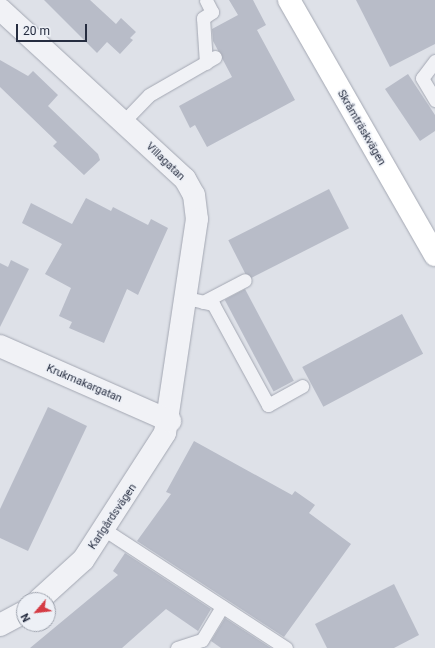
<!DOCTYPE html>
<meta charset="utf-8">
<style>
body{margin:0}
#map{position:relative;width:435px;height:648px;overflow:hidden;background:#dee1e8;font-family:Roboto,sans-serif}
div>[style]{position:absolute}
.building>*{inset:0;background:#b8bcc8;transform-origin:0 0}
.roads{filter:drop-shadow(0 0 1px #a3a7b2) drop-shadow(0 0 1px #a3a7b2)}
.service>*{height:13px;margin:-6.5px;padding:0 6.5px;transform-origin:6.5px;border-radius:6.5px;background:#f1f2f6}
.minor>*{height:22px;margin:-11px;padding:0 11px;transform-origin:11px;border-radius:11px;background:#f1f2f6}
.secondary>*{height:22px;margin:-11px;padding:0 11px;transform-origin:11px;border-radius:11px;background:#fff}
span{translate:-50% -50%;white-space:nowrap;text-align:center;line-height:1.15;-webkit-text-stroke:3px #edf0f6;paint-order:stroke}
.street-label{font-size:11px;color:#262d40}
.north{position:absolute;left:16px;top:592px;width:40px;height:40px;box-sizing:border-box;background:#edf0f6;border:1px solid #9da2ad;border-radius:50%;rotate:242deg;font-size:11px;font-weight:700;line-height:16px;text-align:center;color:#262d40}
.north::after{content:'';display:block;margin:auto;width:14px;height:18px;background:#d53b44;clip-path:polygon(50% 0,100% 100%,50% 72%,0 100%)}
.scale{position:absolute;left:16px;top:24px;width:71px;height:18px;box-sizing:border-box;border:2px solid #262d40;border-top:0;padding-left:5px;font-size:12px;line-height:14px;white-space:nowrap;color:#262d40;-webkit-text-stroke:3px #edf0f6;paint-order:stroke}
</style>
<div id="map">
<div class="building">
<div style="clip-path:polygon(44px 0,90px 0,116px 24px,121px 18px,136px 32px,130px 38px,133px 40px,120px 54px,107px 42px,97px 53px)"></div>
<div style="clip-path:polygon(229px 0,253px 0,266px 25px,257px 30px,295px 100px,207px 147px,195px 125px,190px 128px,179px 106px,232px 77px,213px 41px,212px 29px,238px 15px)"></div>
<div style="clip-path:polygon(356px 0,435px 0,435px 44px,390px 67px)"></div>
<div style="clip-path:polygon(0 60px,28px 76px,33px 71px,58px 95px,48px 106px,98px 154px,100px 160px,84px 175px,53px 146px,57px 142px,0 87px)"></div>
<div style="clip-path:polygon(408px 74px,435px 115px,435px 131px,420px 141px,385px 89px)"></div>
<div style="left:329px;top:189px;width:44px;height:113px;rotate:63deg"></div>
<div style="clip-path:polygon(86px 198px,111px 211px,113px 207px,148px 225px,151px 219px,168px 228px,138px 295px,127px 289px,104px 343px,69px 328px,72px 322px,59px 316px,71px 288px,45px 274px,62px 244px,22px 223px,31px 203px,72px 224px)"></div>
<div style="clip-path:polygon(11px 260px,29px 269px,0 327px,0 263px,8px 267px)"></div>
<div style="left:245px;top:289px;width:104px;height:23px;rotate:62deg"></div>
<div style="left:402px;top:314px;width:45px;height:113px;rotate:62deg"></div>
<div style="clip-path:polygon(48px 407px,87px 426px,28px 551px,0 538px,0 509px)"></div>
<div style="clip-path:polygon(194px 441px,292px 495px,295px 491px,315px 505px,309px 513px,351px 544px,284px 637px,137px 541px,171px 494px,166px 492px)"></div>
<div style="clip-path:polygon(125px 553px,211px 609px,198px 631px,166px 609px,122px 648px,30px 648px,118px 575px,113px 571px)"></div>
<div style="clip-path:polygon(394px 584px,419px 635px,394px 648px,327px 648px,315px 624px)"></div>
<div style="clip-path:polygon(225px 618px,271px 648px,221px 648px,211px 641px)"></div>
</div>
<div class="roads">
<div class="service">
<div style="left:435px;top:61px;width:21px;rotate:127deg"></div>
<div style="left:422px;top:78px;width:26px;rotate:59deg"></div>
<div style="left:206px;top:63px;width:45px;rotate:-93.8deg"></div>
<div style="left:203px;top:18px;width:11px;rotate:-34deg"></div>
<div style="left:212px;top:12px;width:13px;rotate:-117deg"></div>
<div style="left:123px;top:122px;width:37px;rotate:-46deg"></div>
<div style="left:149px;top:95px;width:76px;rotate:-29.9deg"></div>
<div style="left:187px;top:298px;width:27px;rotate:13deg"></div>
<div style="left:213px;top:304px;width:115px;rotate:61.4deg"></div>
<div style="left:268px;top:405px;width:39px;rotate:-29deg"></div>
<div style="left:203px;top:302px;width:47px;rotate:-27.6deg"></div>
<div style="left:105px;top:530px;width:216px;rotate:33.1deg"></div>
<div style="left:177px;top:648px;width:26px;rotate:-18deg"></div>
<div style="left:202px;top:640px;width:39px;rotate:-59deg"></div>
</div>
<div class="minor">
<div style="left:0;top:9px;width:251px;rotate:42.6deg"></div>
<div style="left:185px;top:179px;width:18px;rotate:61deg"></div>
<div style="left:194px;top:195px;width:24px;rotate:83deg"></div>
<div style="left:197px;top:219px;width:216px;rotate:98.5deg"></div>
<div style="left:165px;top:433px;width:151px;rotate:122.8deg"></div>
<div style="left:83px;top:560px;width:59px;rotate:137.7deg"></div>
<div style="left:0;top:346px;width:186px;rotate:23.8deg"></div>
<div style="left:0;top:625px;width:27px;rotate:-28deg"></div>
</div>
<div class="secondary">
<div style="left:289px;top:0;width:294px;rotate:60.2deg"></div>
</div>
</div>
<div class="street-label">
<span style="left:361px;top:128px;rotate:60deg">Skråmträskvägen</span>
<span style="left:165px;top:162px;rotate:44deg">Villagatan</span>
<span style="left:84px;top:384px;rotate:23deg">Krukmakargatan</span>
<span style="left:113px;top:517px;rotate:-56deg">Karlgårdsvägen</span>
</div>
<div class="north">N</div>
<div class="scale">20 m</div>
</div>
